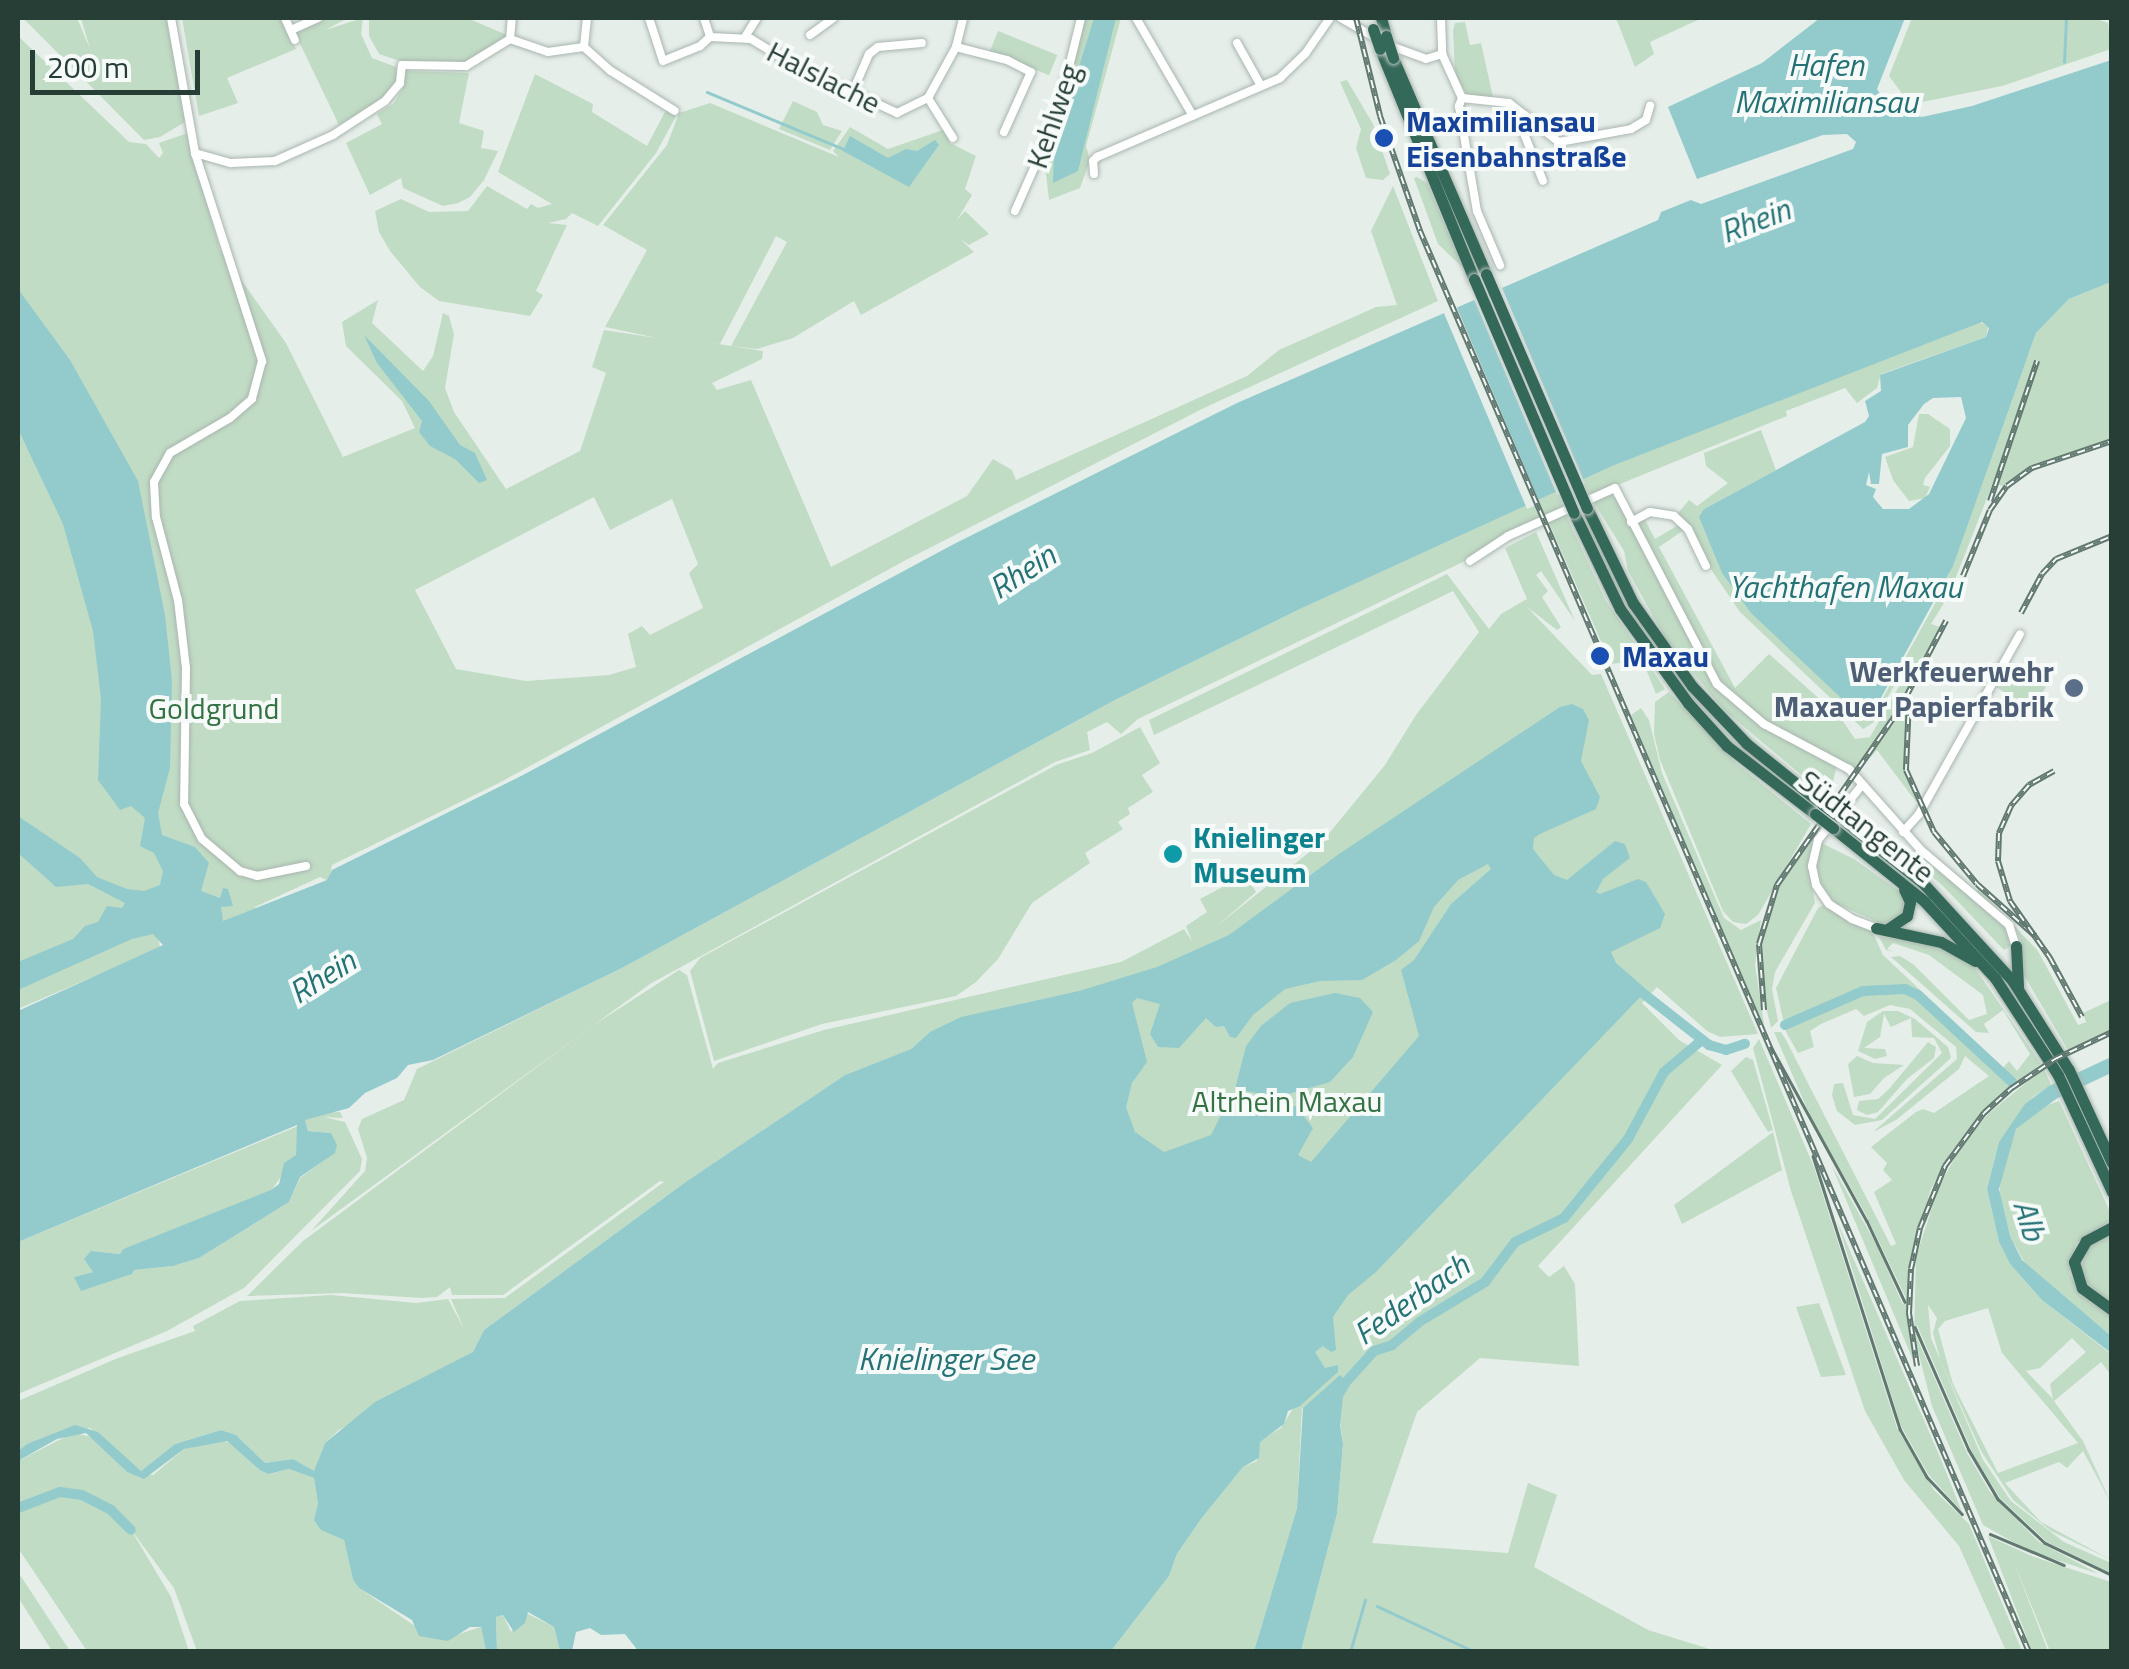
<!DOCTYPE html>
<meta charset="utf-8">
<style>
body{margin:0}
#map{position:relative;width:2129px;height:1669px;overflow:hidden;background:#e6eee9;font-family:"Titillium Web",sans-serif}
div>[style]{position:absolute}
.green>*{inset:0;background:#c1dcc5;transform-origin:0 0}
.water>*{inset:0;background:#93cbcd}
.pier>*{inset:0;background:#e6eee9;transform-origin:0 0}
.stream>*{height:2.5px;margin:-1.25px;padding:0 1.25px;transform-origin:1.25px;border-radius:1.25px;background:#93cbcd}
.river>*{height:10px;margin:-5px;padding:0 5px;transform-origin:5px;border-radius:5px;background:#93cbcd}
.roads{filter:drop-shadow(0 0 2px #a9b6af) drop-shadow(0 0 2px #a9b6af)}
.minor>*{height:8px;margin:-4px;padding:0 4px;transform-origin:4px;border-radius:4px;background:#fff}
.highway>*{height:11px;margin:-5.5px;padding:0 5.5px;transform-origin:5.5px;border-radius:5.5px;background:#346858}
.tram>*{height:2.5px;margin:-1.25px;padding:0 1.25px;transform-origin:1.25px;border-radius:1.25px;background:#617970}
.rail>*{height:6px;margin-top:-3px;transform-origin:0;background:repeating-linear-gradient(90deg,#f6faf8 0 8px,#617970 0 16px);box-sizing:border-box;border-block:2px solid #617970}
.bridges{filter:drop-shadow(0 0 2px #c2c9c6) drop-shadow(0 0 2px #c2c9c6)}
.highway-bridge>*{height:11px;margin:-5.5px;padding:0 5.5px;transform-origin:5.5px;border-radius:5.5px;background:#346858}
.dots>*{width:28px;height:28px;translate:-50% -50%;box-sizing:border-box;border:5px solid #f6faf8;border-radius:50%}
span{translate:-50% -50%;white-space:nowrap;text-align:center;line-height:1.15;-webkit-text-stroke:8px #f6faf8;paint-order:stroke}
.street-label{font-size:30px;color:#263e35}
.transit-label{font-size:30px;color:#164399;font-weight:700}
.left{translate:0 -50%;text-align:left}
.service-label{font-size:30px;color:#4e5e75;font-weight:700}
.right{translate:-100% -50%;text-align:right}
.park-label{font-size:30px;color:#347244}
.culture-label{font-size:30px;color:#0d838f;font-weight:700}
.water-label{font-size:32px;color:#257276;font-style:italic}
.frame{position:absolute;inset:0;border:20px solid #263e35;pointer-events:none}
.scale{position:absolute;left:30px;top:50px;width:170px;height:45px;box-sizing:border-box;border:5px solid #263e35;border-top:0;padding-left:12px;font-size:30px;line-height:35px;white-space:nowrap;color:#263e35;-webkit-text-stroke:8px #f6faf8;paint-order:stroke}
</style>
<div id="map">
<div class="green">
<div style="clip-path:polygon(23px 18px,77px 18px,90px 49px,81px 18px,168px 18px,185px 122px,160px 137px,144px 140px)"></div>
<div style="clip-path:polygon(182px 18px,281px 18px,296px 49px,227px 78px,238px 103px,199px 116px)"></div>
<div style="clip-path:polygon(322px 18px,348px 18px,325px 30px,363px 18px,361px 34px,372px 58px,396px 67px,397px 82px,387px 97px,339px 125px,294px 31px)"></div>
<div style="clip-path:polygon(369px 18px,467px 18px,507px 35px,468px 63px,400px 61px,379px 54px,369px 36px)"></div>
<div style="clip-path:polygon(1085px 18px,1121px 18px,1086px 146px,1090px 160px,1080px 188px,1049px 200px,1044px 157px,1061px 115px)"></div>
<div style="clip-path:polygon(1616px 18px,1702px 18px,1650px 42px,1654px 54px,1635px 67px)"></div>
<div style="clip-path:polygon(1912px 18px,2094px 18px,2108px 23px,2111px 49px,2002px 86px,1922px 102px,1903px 95px,1889px 76px)"></div>
<div style="clip-path:polygon(1465px 22px,1470px 45px,1481px 43px,1493px 97px,1468px 96px,1455px 75px,1453px 31px,1455px 23px)"></div>
<div style="left:998px;top:31px;width:64px;height:22px;rotate:22deg"></div>
<div style="clip-path:polygon(evenodd,18px 36px,129px 142px,146px 144px,159px 158px,163px 153px,159px 143px,188px 133px,220px 250px,286px 343px,343px 457px,415px 428px,402px 401px,346px 346px,342px 322px,378px 300px,372px 323px,423px 371px,433px 356px,443px 313px,449px 316px,454px 334px,445px 388px,454px 412px,506px 489px,580px 451px,606px 373px,592px 367px,604px 330px,657px 338px,605px 327px,647px 250px,603px 225px,667px 145px,679px 113px,710px 103px,839px 157px,833px 151px,850px 127px,888px 149px,943px 130px,950px 143px,976px 156px,965px 189px,972px 195px,957px 220px,965px 211px,989px 234px,969px 245px,960px 239px,974px 252px,861px 315px,854px 301px,793px 338px,757px 349px,731px 346px,787px 242px,776px 236px,720px 344px,712px 343px,763px 351px,762px 359px,712px 383px,717px 390px,751px 380px,831px 567px,967px 496px,993px 459px,1012px 470px,1016px 480px,1247px 376px,1279px 350px,1376px 307px,1397px 305px,1371px 231px,1393px 186px,1438px 301px,1206px 407px,904px 561px,499px 783px,332px 865px,329px 881px,320px 877px,255px 907px,257px 913px,248px 917px,245px 912px,219px 925px,158px 934px,160px 948px,18px 1009px,18px 36px,594px 497px,610px 530px,672px 499px,698px 564px,689px 573px,703px 608px,650px 635px,642px 626px,628px 634px,636px 667px,609px 675px,526px 681px,456px 669px,415px 590px,594px 497px)"></div>
<div style="clip-path:polygon(404px 71px,469px 73px,459px 123px,484px 131px,481px 148px,498px 151px,484px 180px,470px 197px,458px 203px,443px 206px,403px 188px,401px 178px,370px 195px,346px 143px,382px 124px,377px 114px,394px 103px,403px 88px)"></div>
<div style="clip-path:polygon(535px 74px,593px 104px,592px 112px,647px 146px,667px 108px,676px 116px,656px 153px,598px 226px,572px 213px,566px 219px,548px 223px,567px 225px,536px 291px,543px 295px,530px 316px,439px 301px,420px 287px,390px 251px,379px 232px,375px 211px,401px 199px,429px 212px,468px 211px,487px 186px,527px 209px,531px 204px,538px 208px,552px 204px,498px 172px)"></div>
<div style="clip-path:polygon(1347px 80px,1373px 124px,1390px 174px,1383px 180px,1366px 178px,1356px 148px,1361px 129px,1340px 82px)"></div>
<div style="clip-path:polygon(793px 101px,817px 112px,823px 125px,842px 131px,830px 150px,779px 129px)"></div>
<div style="clip-path:polygon(1417px 177px,1427px 183px,1463px 268px,1438px 244px,1414px 178px)"></div>
<div style="clip-path:polygon(2111px 282px,2111px 439px,2035px 464px,2002px 486px,1993px 483px,1954px 582px,1947px 579px,2036px 333px,2069px 299px)"></div>
<div style="clip-path:polygon(1979px 322px,1988px 326px,1986px 337px,1881px 374px,1877px 388px,1857px 403px,1845px 388px,1786px 411px,1787px 416px,1549px 513px,1504px 535px,1469px 559px,1138px 719px,1121px 734px,1107px 722px,1087px 732px,1090px 750px,1055px 762px,650px 984px,311px 1231px,365px 1171px,367px 1158px,358px 1129px,362px 1119px,404px 1100px,417px 1069px,622px 968px,1115px 700px,1300px 609px,1606px 468px)"></div>
<div style="clip-path:polygon(1919px 414px,1928px 414px,1950px 429px,1950px 446px,1925px 478px,1923px 485px,1930px 487px,1925px 498px,1909px 501px,1893px 480px,1885px 457px,1913px 447px)"></div>
<div style="clip-path:polygon(1761px 430px,1776px 470px,1704px 509px,1736px 594px,1858px 714px,1874px 714px,1937px 600px,1944px 603px,1931px 624px,1940px 627px,1915px 682px,1855px 771px,1762px 720px,1718px 680px,1637px 523px,1643px 516px,1655px 539px,1680px 524px,1684px 530px,1659px 547px,1735px 688px,1769px 654px,1841px 718px,1855px 739px,1870px 737px,1909px 669px,1903px 670px,1873px 723px,1863px 729px,1740px 612px,1708px 565px,1690px 526px,1678px 513px,1689px 500px,1697px 506px,1728px 483px,1706px 466px,1704px 453px)"></div>
<div style="clip-path:polygon(1609px 493px,1617px 500px,1712px 681px,1760px 725px,1837px 765px,1829px 798px,1724px 710px,1667px 641px,1628px 571px,1624px 551px,1593px 501px)"></div>
<div style="clip-path:polygon(1565px 513px,1606px 601px,1665px 689px,1656px 694px,1646px 669px,1636px 661px,1611px 664px,1548px 521px)"></div>
<div style="clip-path:polygon(1536px 532px,1575px 621px,1541px 571px,1536px 575px,1548px 591px,1542px 597px,1561px 627px,1557px 630px,1527px 607px,1592px 675px,1601px 674px,1758px 1034px,1720px 1037px,1707px 1031px,1657px 987px,1642px 1003px,1679px 1040px,1722px 1065px,1538px 1266px,1549px 1277px,1564px 1266px,1575px 1284px,1579px 1366px,1480px 1358px,1417px 1412px,1372px 1543px,1508px 1553px,1528px 1483px,1557px 1495px,1534px 1567px,1648px 1630px,1716px 1651px,1301px 1651px,1337px 1514px,1343px 1444px,1340px 1421px,1302px 1408px,1297px 1508px,1254px 1651px,1111px 1651px,1169px 1576px,1177px 1554px,1201px 1519px,1243px 1467px,1257px 1461px,1260px 1441px,1281px 1428px,1295px 1405px,930px 1032px,911px 1049px,845px 1075px,687px 1181px,484px 1330px,473px 1352px,339px 1430px,325px 1443px,314px 1472px,293px 1459px,265px 1463px,236px 1435px,221px 1430px,175px 1444px,141px 1471px,90px 1428px,27px 1444px,18px 1451px,18px 1401px,118px 1358px,195px 1331px,193px 1326px,240px 1301px,331px 1295px,416px 1303px,448px 1299px,464px 1329px,451px 1299px,505px 1298px,664px 1182px,660px 1181px,503px 1295px,452px 1295px,450px 1287px,437px 1297px,422px 1298px,342px 1293px,247px 1296px,303px 1241px,592px 1026px,679px 970px,687px 975px,713px 1069px,718px 1063px,824px 1030px,1121px 962px,1184px 929px,1192px 941px,1186px 926px,1207px 912px,1200px 899px,1245px 875px,1256px 892px,1217px 926px,1322px 842px,1385px 765px,1416px 715px,1479px 632px,1453px 591px,1154px 735px,1149px 720px,1447px 574px,1489px 629px,1501px 614px,1527px 599px,1505px 548px)"></div>
<div style="clip-path:polygon(2010px 665px,2046px 687px,2029px 714px,2019px 709px,2022px 703px,1996px 687px)"></div>
<div style="clip-path:polygon(1669px 692px,1737px 764px,1811px 824px,1758px 915px,1746px 924px,1733px 922px,1723px 911px,1660px 760px,1654px 734px,1655px 702px)"></div>
<div style="clip-path:polygon(1907px 706px,1904px 758px,1917px 803px,1877px 750px,1856px 773px)"></div>
<div style="clip-path:polygon(1641px 708px,1649px 720px,1662px 773px,1724px 918px,1741px 930px,1761px 920px,1755px 965px,1765px 1031px,1631px 715px)"></div>
<div style="clip-path:polygon(1140px 727px,1160px 763px,1142px 775px,1153px 792px,1128px 808px,1130px 814px,1118px 822px,1123px 829px,1085px 853px,1090px 863px,1032px 903px,998px 959px,976px 982px,956px 996px,822px 1024px,714px 1061px,690px 971px,700px 958px,1056px 765px,1092px 753px)"></div>
<div style="clip-path:polygon(1818px 828px,1808px 863px,1815px 903px,1775px 972px,1772px 989px,1778px 1021px,1771px 1028px,1759px 978px,1763px 930px,1781px 883px)"></div>
<div style="clip-path:polygon(1873px 828px,1920px 855px,2008px 930px,2010px 946px,2004px 950px,1942px 885px)"></div>
<div style="clip-path:polygon(1821px 843px,1854px 859px,1899px 891px,1905px 897px,1903px 915px,1882px 924px,1835px 903px,1820px 884px,1815px 867px)"></div>
<div style="clip-path:polygon(1978px 888px,2038px 951px,2078px 1025px,2086px 1022px,2083px 1013px,2111px 1000px,2111px 1029px,2068px 1050px,2021px 970px,2021px 940px,2015px 928px,1976px 893px)"></div>
<div style="clip-path:polygon(1825px 904px,1851px 923px,1872px 931px,1883px 955px,2003px 1068px,2009px 1061px,2017px 1071px,2030px 1054px,2003px 1010px,1984px 1024px,1989px 1033px,1976px 1032px,1891px 957px,1900px 956px,1913px 964px,1969px 1020px,1987px 1014px,1983px 995px,1929px 955px,1893px 943px,1887px 949px,1894px 952px,1886px 950px,1879px 937px,1933px 943px,1970px 961px,2041px 1064px,1978px 1117px,1951px 1152px,1930px 1191px,1909px 1270px,1908px 1319px,1913px 1360px,1831px 1164px,1876px 1244px,1903px 1305px,1906px 1298px,1865px 1213px,1811px 1118px,1774px 1032px,1781px 1032px,1786px 1040px,1891px 1246px,1896px 1244px,1874px 1192px,1892px 1180px,1883px 1170px,1887px 1163px,1871px 1147px,1916px 1112px,1923px 1109px,1934px 1113px,1989px 1076px,1965px 1056px,1959px 1069px,1896px 1120px,1873px 1132px,1957px 1059px,1956px 1047px,1910px 1009px,1890px 1005px,1864px 1016px,1856px 1009px,1821px 1024px,1810px 1031px,1814px 1047px,1798px 1053px,1786px 1032px,1776px 988px,1818px 908px)"></div>
<div style="clip-path:polygon(1883px 1011px,1898px 1011px,1915px 1019px,1948px 1047px,1951px 1058px,1882px 1120px,1855px 1125px,1837px 1111px,1832px 1095px,1834px 1084px,1843px 1083px,1853px 1115px,1875px 1119px,1942px 1053px,1934px 1038px,1912px 1037px,1911px 1018px,1891px 1027px,1884px 1014px,1880px 1037px,1864px 1048px,1885px 1049px,1887px 1056px,1875px 1059px,1858px 1051px,1867px 1022px)"></div>
<div style="clip-path:polygon(1759px 1039px,1814px 1167px,1897px 1428px,1934px 1490px,1969px 1524px,2022px 1651px,2006px 1651px,1959px 1546px,1904px 1480px,1865px 1411px,1791px 1191px,1753px 1048px)"></div>
<div style="clip-path:polygon(1928px 1042px,1936px 1047px,1934px 1058px,1907px 1079px,1878px 1112px,1867px 1115px,1857px 1110px,1859px 1101px,1878px 1099px,1889px 1089px)"></div>
<div style="clip-path:polygon(1857px 1056px,1873px 1063px,1904px 1065px,1884px 1078px,1870px 1094px,1854px 1097px,1848px 1064px)"></div>
<div style="clip-path:polygon(1746px 1057px,1753px 1060px,1773px 1130px,1768px 1132px,1731px 1071px)"></div>
<div style="clip-path:polygon(evenodd,2044px 1068px,2051px 1085px,2033px 1097px,1999px 1142px,1987px 1189px,1999px 1242px,2010px 1264px,2042px 1300px,2111px 1354px,2111px 1375px,2101px 1362px,2054px 1401px,2083px 1441px,2111px 1503px,2083px 1451px,2067px 1468px,2059px 1462px,2005px 1483px,2041px 1522px,2111px 1560px,2051px 1531px,2013px 1500px,1981px 1451px,1940px 1359px,1933px 1333px,1937px 1318px,1928px 1305px,1931px 1338px,1983px 1460px,2011px 1501px,2064px 1542px,2111px 1563px,2111px 1573px,2047px 1542px,2000px 1498px,1974px 1456px,1917px 1325px,1914px 1331px,1967px 1453px,1990px 1492px,2039px 1542px,2099px 1574px,2029px 1551px,1983px 1525px,1932px 1406px,1914px 1335px,1916px 1257px,1939px 1186px,1961px 1147px,1988px 1114px,2044px 1068px,1988px 1308px,2002px 1353px,2078px 1443px,1998px 1473px,1953px 1384px,1938px 1329px,1945px 1321px,1988px 1308px,2044px 1068px,2072px 1338px,2086px 1352px,2050px 1384px,2053px 1399px,2026px 1371px,2040px 1368px,2072px 1338px)"></div>
<div style="clip-path:polygon(2059px 1101px,2111px 1214px,2111px 1220px,2076px 1243px,2069px 1272px,2080px 1295px,2111px 1317px,2111px 1336px,2027px 1267px,2010px 1236px,2000px 1201px,2000px 1178px,2016px 1129px,2042px 1107px)"></div>
<div style="clip-path:polygon(340px 1112px,343px 1118px,324px 1117px,345px 1122px,362px 1159px,360px 1171px,244px 1288px,167px 1331px,18px 1394px,18px 1242px,298px 1126px,296px 1155px,271px 1191px,123px 1249px,120px 1254px,91px 1251px,93px 1272px,74px 1277px,95px 1286px,134px 1270px,173px 1266px,199px 1258px,289px 1202px,300px 1178px,334px 1153px,331px 1133px,308px 1131px,305px 1120px,320px 1113px)"></div>
<div style="clip-path:polygon(1773px 1132px,1782px 1170px,1682px 1224px,1674px 1205px)"></div>
<div style="clip-path:polygon(1837px 1221px,1940px 1457px,1962px 1512px,1928px 1474px,1901px 1426px)"></div>
<div style="clip-path:polygon(2111px 1233px,2111px 1302px,2087px 1283px,2081px 1267px,2089px 1246px)"></div>
<div style="clip-path:polygon(1819px 1303px,1846px 1375px,1821px 1377px,1796px 1307px)"></div>
<div style="clip-path:polygon(73px 1433px,93px 1437px,127px 1472px,153px 1475px,184px 1449px,222px 1440px,234px 1445px,261px 1471px,270px 1474px,289px 1469px,314px 1478px,318px 1504px,331px 1534px,344px 1540px,353px 1580px,359px 1588px,415px 1626px,456px 1635px,481px 1627px,486px 1651px,197px 1651px,174px 1588px,130px 1528px,171px 1597px,189px 1651px,87px 1651px,18px 1548px,18px 1461px)"></div>
<div style="clip-path:polygon(1988px 1536px,2034px 1557px,2111px 1582px,2111px 1651px,2050px 1651px,2014px 1563px,2048px 1651px,2032px 1651px)"></div>
<div style="clip-path:polygon(18px 1572px,70px 1651px,52px 1651px,18px 1597px)"></div>
<div style="clip-path:polygon(524px 1612px,554px 1627px,560px 1651px,497px 1651px,496px 1617px,503px 1615px,511px 1632px)"></div>
</div>
<div class="water">
<div style="clip-path:polygon(1094px 18px,1116px 18px,1078px 171px,1053px 183px,1054px 147px)"></div>
<div style="clip-path:polygon(evenodd,1820px 18px,1905px 18px,1877px 89px,1889px 109px,1922px 117px,1972px 106px,2111px 60px,2111px 282px,2069px 299px,2036px 333px,1953px 566px,1871px 716px,1858px 714px,1751px 613px,1722px 573px,1699px 517px,1704px 509px,1865px 422px,1869px 416px,1865px 401px,1881px 391px,1880px 375px,1986px 337px,1989px 328px,1982px 322px,1612px 466px,1300px 609px,1115px 700px,622px 968px,433px 1060px,408px 1065px,397px 1078px,365px 1093px,349px 1108px,305px 1120px,308px 1131px,331px 1133px,337px 1145px,335px 1153px,300px 1177px,289px 1202px,199px 1258px,173px 1266px,134px 1270px,132px 1274px,81px 1291px,74px 1277px,93px 1272px,84px 1259px,91px 1251px,120px 1254px,123px 1249px,271px 1190px,279px 1184px,284px 1163px,296px 1155px,297px 1125px,18px 1242px,18px 1011px,163px 945px,153px 934px,132px 939px,18px 990px,18px 962px,73px 939px,85px 926px,98px 922px,107px 906px,122px 908px,125px 903px,88px 884px,56px 887px,18px 853px,18px 816px,80px 858px,97px 877px,127px 889px,144px 891px,160px 885px,163px 871px,154px 853px,140px 846px,145px 818px,131px 806px,120px 810px,98px 780px,101px 699px,93px 631px,63px 524px,18px 429px,18px 289px,70px 360px,138px 481px,165px 615px,172px 681px,170px 768px,158px 813px,162px 835px,195px 847px,209px 863px,201px 891px,220px 898px,223px 888px,228px 889px,233px 906px,221px 907px,223px 921px,327px 880px,332px 870px,523px 775px,954px 544px,1237px 403px,1658px 220px,1661px 212px,1691px 200px,1701px 204px,1853px 149px,1856px 142px,1847px 134px,1823px 135px,1697px 179px,1668px 107px,1762px 63px,1820px 18px,1961px 397px,1966px 418px,1929px 494px,1909px 509px,1883px 509px,1873px 497px,1876px 489px,1866px 485px,1869px 472px,1871px 484px,1879px 484px,1882px 454px,1908px 447px,1908px 425px,1924px 404px,1933px 398px,1961px 397px)"></div>
<div style="clip-path:polygon(850px 136px,888px 158px,906px 149px,917px 151px,935px 140px,939px 145px,909px 187px,843px 151px)"></div>
<div style="clip-path:polygon(364px 335px,429px 401px,460px 445px,475px 453px,487px 480px,479px 483px,455px 459px,430px 446px,419px 432px,422px 421px,377px 363px)"></div>
<div style="clip-path:polygon(evenodd,1572px 704px,1583px 709px,1589px 720px,1581px 761px,1600px 797px,1596px 809px,1540px 834px,1534px 838px,1533px 849px,1554px 875px,1567px 880px,1615px 841px,1625px 844px,1630px 858px,1603px 879px,1596px 892px,1600px 894px,1638px 879px,1646px 882px,1665px 914px,1660px 928px,1611px 952px,1616px 963px,1647px 990px,1376px 1272px,1348px 1295px,1333px 1317px,1336px 1350px,1331px 1352px,1323px 1346px,1315px 1352px,1325px 1368px,1338px 1365px,1338px 1372px,1300px 1406px,1288px 1411px,1284px 1424px,1260px 1442px,1259px 1458px,1243px 1467px,1201px 1519px,1177px 1554px,1169px 1576px,1111px 1651px,639px 1652px,625px 1634px,601px 1635px,590px 1628px,576px 1632px,572px 1651px,560px 1651px,554px 1627px,528px 1612px,525px 1623px,514px 1632px,503px 1615px,496px 1617px,497px 1651px,486px 1651px,481px 1627px,470px 1627px,448px 1641px,419px 1636px,412px 1620px,359px 1588px,353px 1580px,344px 1540px,321px 1530px,314px 1520px,318px 1504px,314px 1478px,289px 1469px,269px 1474px,261px 1471px,227px 1441px,184px 1449px,144px 1479px,127px 1472px,86px 1433px,57px 1439px,18px 1461px,18px 1451px,27px 1444px,75px 1425px,98px 1432px,141px 1471px,175px 1444px,221px 1430px,236px 1435px,265px 1463px,293px 1459px,314px 1471px,325px 1443px,375px 1402px,473px 1352px,484px 1330px,687px 1181px,845px 1075px,911px 1049px,930px 1032px,961px 1017px,1079px 991px,1157px 967px,1229px 935px,1339px 854px,1560px 707px,1572px 704px,1488px 864px,1491px 869px,1451px 904px,1414px 960px,1401px 970px,1419px 1036px,1311px 1162px,1298px 1155px,1313px 1128px,1296px 1106px,1277px 1107px,1239px 1097px,1225px 1107px,1211px 1135px,1164px 1152px,1135px 1132px,1126px 1107px,1132px 1083px,1147px 1062px,1132px 1003px,1137px 998px,1160px 1004px,1150px 1034px,1158px 1047px,1179px 1048px,1206px 1018px,1216px 1027px,1224px 1026px,1230px 1037px,1236px 1038px,1253px 1015px,1285px 989px,1320px 981px,1362px 980px,1396px 960px,1419px 941px,1434px 907px,1458px 880px,1488px 864px)"></div>
<div style="clip-path:polygon(1335px 993px,1360px 998px,1373px 1012px,1353px 1057px,1330px 1082px,1278px 1097px,1235px 1089px,1246px 1046px,1261px 1026px,1290px 1003px)"></div>
<div style="clip-path:polygon(2111px 1057px,2111px 1073px,2056px 1099px,2016px 1129px,1999px 1189px,2010px 1236px,2022px 1260px,2111px 1336px,2111px 1353px,2042px 1300px,2010px 1264px,1999px 1242px,1987px 1189px,1999px 1142px,2025px 1104px,2049px 1086px)"></div>
<div style="clip-path:polygon(1340px 1375px,1350px 1385px,1343px 1397px,1340px 1425px,1343px 1444px,1337px 1514px,1301px 1651px,1254px 1651px,1297px 1508px,1303px 1408px)"></div>
</div>
<div class="pier">
<div style="left:1499px;top:281px;width:220px;height:30px;rotate:67deg"></div>
<div style="left:1454px;top:301px;width:220px;height:14px;rotate:67deg"></div>
</div>
<div class="stream">
<div style="left:2064px;top:62px;width:44px;rotate:-87.4deg"></div>
<div style="left:707px;top:92px;width:148px;rotate:22.6deg"></div>
<div style="left:1377px;top:1606px;width:108px;rotate:25.1deg"></div>
<div style="left:1350px;top:1652px;width:54px;rotate:-73.9deg"></div>
</div>
<div class="river">
<div style="left:1644px;top:994px;width:83px;rotate:38.1deg"></div>
<div style="left:1709px;top:1045px;width:18px;rotate:16deg"></div>
<div style="left:1726px;top:1050px;width:20px;rotate:-18deg"></div>
<div style="left:1785px;top:1025px;width:85px;rotate:-23.6deg"></div>
<div style="left:1863px;top:991px;width:42px;rotate:-2.7deg"></div>
<div style="left:1905px;top:989px;width:14px;rotate:25deg"></div>
<div style="left:1918px;top:995px;width:128px;rotate:42.8deg"></div>
<div style="left:1337px;top:1392px;width:55px;rotate:-47.9deg"></div>
<div style="left:1374px;top:1351px;width:19px;rotate:-18deg"></div>
<div style="left:1392px;top:1345px;width:35px;rotate:-40deg"></div>
<div style="left:1419px;top:1322px;width:77px;rotate:-31.2deg"></div>
<div style="left:1485px;top:1282px;width:50px;rotate:-53.1deg"></div>
<div style="left:1515px;top:1242px;width:55px;rotate:-26.1deg"></div>
<div style="left:1564px;top:1218px;width:102px;rotate:-51deg"></div>
<div style="left:1628px;top:1139px;width:76px;rotate:-61.8deg"></div>
<div style="left:1664px;top:1072px;width:50px;rotate:-40.1deg"></div>
<div style="left:18px;top:1508px;width:45px;rotate:-20.9deg"></div>
<div style="left:60px;top:1492px;width:22px;rotate:8deg"></div>
<div style="left:82px;top:1495px;width:33px;rotate:27deg"></div>
<div style="left:111px;top:1510px;width:28px;rotate:45deg"></div>
</div>
<div class="roads">
<div class="minor">
<div style="left:171px;top:18px;width:137px;rotate:79.9deg"></div>
<div style="left:195px;top:153px;width:219px;rotate:72.1deg"></div>
<div style="left:262px;top:361px;width:39px;rotate:105deg"></div>
<div style="left:252px;top:399px;width:29px;rotate:139deg"></div>
<div style="left:230px;top:418px;width:69px;rotate:149.7deg"></div>
<div style="left:170px;top:453px;width:33px;rotate:119deg"></div>
<div style="left:154px;top:482px;width:35px;rotate:87deg"></div>
<div style="left:156px;top:517px;width:86px;rotate:75.2deg"></div>
<div style="left:178px;top:600px;width:68px;rotate:83.3deg"></div>
<div style="left:186px;top:668px;width:136px;rotate:90.8deg"></div>
<div style="left:184px;top:804px;width:39px;rotate:63deg"></div>
<div style="left:202px;top:839px;width:50px;rotate:40.1deg"></div>
<div style="left:240px;top:871px;width:18px;rotate:16deg"></div>
<div style="left:257px;top:876px;width:50px;rotate:-11.5deg"></div>
<div style="left:285px;top:18px;width:24px;rotate:66deg"></div>
<div style="left:587px;top:18px;width:29px;rotate:96deg"></div>
<div style="left:584px;top:47px;width:36px;rotate:42deg"></div>
<div style="left:611px;top:71px;width:75px;rotate:32deg"></div>
<div style="left:649px;top:18px;width:45px;rotate:72deg"></div>
<div style="left:663px;top:61px;width:40px;rotate:-22deg"></div>
<div style="left:700px;top:46px;width:13px;rotate:-42deg"></div>
<div style="left:704px;top:18px;width:20px;rotate:72deg"></div>
<div style="left:1136px;top:18px;width:113px;rotate:59.8deg"></div>
<div style="left:1341px;top:18px;width:38px;rotate:30deg"></div>
<div style="left:1441px;top:18px;width:36px;rotate:88deg"></div>
<div style="left:1442px;top:54px;width:48px;rotate:65.6deg"></div>
<div style="left:1462px;top:98px;width:9px;rotate:111deg"></div>
<div style="left:1459px;top:106px;width:107px;rotate:80.3deg"></div>
<div style="left:1477px;top:211px;width:59px;rotate:66.9deg"></div>
<div style="left:291px;top:30px;width:30px;rotate:-24deg"></div>
<div style="left:810px;top:35px;width:29px;rotate:-36deg"></div>
<div style="left:710px;top:37px;width:41px;rotate:2.8deg"></div>
<div style="left:751px;top:39px;width:50px;rotate:31.2deg"></div>
<div style="left:794px;top:65px;width:114px;rotate:25deg"></div>
<div style="left:897px;top:113px;width:34px;rotate:-26deg"></div>
<div style="left:928px;top:98px;width:58px;rotate:-61.2deg"></div>
<div style="left:956px;top:47px;width:30px;rotate:-76deg"></div>
<div style="left:745px;top:37px;width:22px;rotate:-58deg"></div>
<div style="left:510px;top:39px;width:40px;rotate:18.9deg"></div>
<div style="left:548px;top:52px;width:36px;rotate:-8deg"></div>
<div style="left:510px;top:39px;width:21px;rotate:-85deg"></div>
<div style="left:1237px;top:43px;width:49px;rotate:60.8deg"></div>
<div style="left:1391px;top:46px;width:37px;rotate:20deg"></div>
<div style="left:1426px;top:59px;width:17px;rotate:-17deg"></div>
<div style="left:956px;top:47px;width:53px;rotate:14.3deg"></div>
<div style="left:1007px;top:60px;width:27px;rotate:27deg"></div>
<div style="left:1031px;top:72px;width:66px;rotate:114.2deg"></div>
<div style="left:853px;top:91px;width:40px;rotate:-66.6deg"></div>
<div style="left:869px;top:54px;width:11px;rotate:-38deg"></div>
<div style="left:878px;top:47px;width:44px;rotate:-5.2deg"></div>
<div style="left:928px;top:98px;width:47px;rotate:58deg"></div>
<div style="left:1462px;top:98px;width:47px;rotate:6.1deg"></div>
<div style="left:1509px;top:103px;width:63px;rotate:38deg"></div>
<div style="left:1559px;top:142px;width:73px;rotate:-10.2deg"></div>
<div style="left:1631px;top:129px;width:17px;rotate:-31deg"></div>
<div style="left:1646px;top:120px;width:15px;rotate:-74deg"></div>
<div style="left:1525px;top:115px;width:12px;rotate:110deg"></div>
<div style="left:1521px;top:126px;width:59px;rotate:68.2deg"></div>
<div style="left:195px;top:153px;width:37px;rotate:16deg"></div>
<div style="left:231px;top:163px;width:44px;rotate:-2.6deg"></div>
<div style="left:275px;top:161px;width:64px;rotate:-24.1deg"></div>
<div style="left:333px;top:135px;width:62px;rotate:-33.2deg"></div>
<div style="left:385px;top:101px;width:23px;rotate:-50deg"></div>
<div style="left:400px;top:83px;width:18px;rotate:-84deg"></div>
<div style="left:402px;top:65px;width:64px;rotate:0.9deg"></div>
<div style="left:466px;top:66px;width:52px;rotate:-31.5deg"></div>
<div style="left:1094px;top:174px;width:13px;rotate:-94deg"></div>
<div style="left:1093px;top:161px;width:6px;rotate:-45deg"></div>
<div style="left:1097px;top:157px;width:199px;rotate:-23.3deg"></div>
<div style="left:1280px;top:78px;width:35px;rotate:-44deg"></div>
<div style="left:1305px;top:54px;width:44px;rotate:-55.2deg"></div>
<div style="left:1015px;top:211px;width:104px;rotate:-66.1deg"></div>
<div style="left:1057px;top:116px;width:101px;rotate:-76.2deg"></div>
<div style="left:1631px;top:522px;width:21px;rotate:-28deg"></div>
<div style="left:1650px;top:512px;width:24px;rotate:9deg"></div>
<div style="left:1674px;top:516px;width:19px;rotate:43deg"></div>
<div style="left:1688px;top:529px;width:41px;rotate:64.1deg"></div>
<div style="left:1470px;top:561px;width:45px;rotate:-33.3deg"></div>
<div style="left:1508px;top:536px;width:117px;rotate:-24.2deg"></div>
<div style="left:1615px;top:488px;width:221px;rotate:62.5deg"></div>
<div style="left:1717px;top:684px;width:62px;rotate:40.4deg"></div>
<div style="left:1764px;top:724px;width:96px;rotate:27.9deg"></div>
<div style="left:1849px;top:769px;width:108px;rotate:48.4deg"></div>
<div style="left:1921px;top:850px;width:116px;rotate:40.4deg"></div>
<div style="left:2009px;top:925px;width:22px;rotate:72deg"></div>
<div style="left:1862px;top:785px;width:70px;rotate:128.7deg"></div>
<div style="left:1818px;top:840px;width:27px;rotate:103deg"></div>
<div style="left:1812px;top:866px;width:19px;rotate:78deg"></div>
<div style="left:1816px;top:885px;width:23px;rotate:56deg"></div>
<div style="left:1829px;top:904px;width:27px;rotate:33deg"></div>
<div style="left:1852px;top:919px;width:26px;rotate:21deg"></div>
<div style="left:1903px;top:832px;width:24px;rotate:-48deg"></div>
<div style="left:1919px;top:814px;width:206px;rotate:-60.7deg"></div>
</div>
<div class="highway">
<div style="left:1381px;top:18px;width:19px;rotate:74deg"></div>
<div style="left:1380px;top:49px;width:248px;rotate:67.8deg"></div>
<div style="left:1393px;top:58px;width:235px;rotate:66.7deg"></div>
<div style="left:1587px;top:508px;width:106px;rotate:64.2deg"></div>
<div style="left:1633px;top:603px;width:102px;rotate:54.6deg"></div>
<div style="left:1692px;top:686px;width:80px;rotate:46.5deg"></div>
<div style="left:1747px;top:744px;width:96px;rotate:38.7deg"></div>
<div style="left:1574px;top:513px;width:106px;rotate:64.4deg"></div>
<div style="left:1620px;top:609px;width:116px;rotate:54.1deg"></div>
<div style="left:1688px;top:703px;width:58px;rotate:47.8deg"></div>
<div style="left:1727px;top:746px;width:111px;rotate:37.7deg"></div>
<div style="left:1840px;top:817px;width:106px;rotate:38.5deg"></div>
<div style="left:1923px;top:883px;width:132px;rotate:47.5deg"></div>
<div style="left:2012px;top:980px;width:107px;rotate:57.7deg"></div>
<div style="left:2069px;top:1070px;width:102px;rotate:65.2deg"></div>
<div style="left:1833px;top:828px;width:117px;rotate:38.7deg"></div>
<div style="left:1924px;top:901px;width:105px;rotate:47.3deg"></div>
<div style="left:1995px;top:978px;width:116px;rotate:57deg"></div>
<div style="left:2058px;top:1075px;width:129px;rotate:65.2deg"></div>
<div style="left:1876px;top:928px;width:66px;rotate:12.2deg"></div>
<div style="left:1941px;top:942px;width:39px;rotate:29deg"></div>
<div style="left:1886px;top:930px;width:25px;rotate:-34deg"></div>
<div style="left:1907px;top:916px;width:14px;rotate:-78deg"></div>
<div style="left:1910px;top:902px;width:14px;rotate:-115deg"></div>
<div style="left:2016px;top:946px;width:40px;rotate:87.1deg"></div>
<div style="left:2112px;top:1227px;width:30px;rotate:152deg"></div>
<div style="left:2086px;top:1241px;width:24px;rotate:120deg"></div>
<div style="left:2074px;top:1262px;width:27px;rotate:73deg"></div>
<div style="left:2082px;top:1288px;width:37px;rotate:36deg"></div>
</div>
</div>
<div class="tram">
<div style="left:1769px;top:1043px;width:203px;rotate:61.2deg"></div>
<div style="left:1867px;top:1221px;width:89px;rotate:64.9deg"></div>
<div style="left:1813px;top:1156px;width:287px;rotate:72.3deg"></div>
<div style="left:1900px;top:1429px;width:55px;rotate:60.6deg"></div>
<div style="left:1927px;top:1477px;width:51px;rotate:46.6deg"></div>
<div style="left:1915px;top:1327px;width:134px;rotate:66.3deg"></div>
<div style="left:1969px;top:1450px;width:57px;rotate:59.4deg"></div>
<div style="left:1998px;top:1499px;width:64px;rotate:43.1deg"></div>
<div style="left:2045px;top:1543px;width:74px;rotate:25.5deg"></div>
<div style="left:1990px;top:1534px;width:80px;rotate:22.7deg"></div>
</div>
<div class="rail">
<div style="left:1356px;top:18px;width:101px;rotate:76.2deg"></div>
<div style="left:1380px;top:116px;width:122px;rotate:70.8deg"></div>
<div style="left:1420px;top:231px;width:1546px;rotate:66.8deg"></div>
<div style="left:1990px;top:501px;width:148px;rotate:-71.4deg"></div>
<div style="left:1963px;top:576px;width:71px;rotate:-67.8deg"></div>
<div style="left:1990px;top:510px;width:29px;rotate:-55deg"></div>
<div style="left:2007px;top:486px;width:31px;rotate:-36deg"></div>
<div style="left:2032px;top:468px;width:84px;rotate:-18.6deg"></div>
<div style="left:2021px;top:613px;width:44px;rotate:-61.7deg"></div>
<div style="left:2042px;top:574px;width:21px;rotate:-47deg"></div>
<div style="left:2056px;top:559px;width:61px;rotate:-22.3deg"></div>
<div style="left:1909px;top:700px;width:70px;rotate:92.5deg"></div>
<div style="left:1906px;top:770px;width:68px;rotate:65.7deg"></div>
<div style="left:1934px;top:832px;width:67px;rotate:50.4deg"></div>
<div style="left:1977px;top:884px;width:78px;rotate:41.9deg"></div>
<div style="left:2054px;top:771px;width:29px;rotate:151deg"></div>
<div style="left:2029px;top:785px;width:28px;rotate:131deg"></div>
<div style="left:2011px;top:806px;width:30px;rotate:114deg"></div>
<div style="left:1999px;top:833px;width:28px;rotate:92deg"></div>
<div style="left:1998px;top:861px;width:42px;rotate:73.3deg"></div>
<div style="left:2010px;top:901px;width:70px;rotate:54.9deg"></div>
<div style="left:2050px;top:958px;width:67px;rotate:61.5deg"></div>
<div style="left:1764px;top:1010px;width:66px;rotate:-94.3deg"></div>
<div style="left:1759px;top:944px;width:62px;rotate:-73deg"></div>
<div style="left:1777px;top:885px;width:213px;rotate:-55.1deg"></div>
<div style="left:1899px;top:710px;width:101px;rotate:-62.2deg"></div>
<div style="left:1917px;top:1366px;width:54px;rotate:-98.6deg"></div>
<div style="left:1909px;top:1313px;width:44px;rotate:-87.4deg"></div>
<div style="left:1911px;top:1269px;width:42px;rotate:-77.6deg"></div>
<div style="left:1920px;top:1228px;width:67px;rotate:-68deg"></div>
<div style="left:1945px;top:1166px;width:66px;rotate:-53.7deg"></div>
<div style="left:1984px;top:1113px;width:38px;rotate:-42deg"></div>
<div style="left:2012px;top:1088px;width:52px;rotate:-34deg"></div>
<div style="left:2055px;top:1059px;width:63px;rotate:-25.3deg"></div>
</div>
<div class="bridges">
<div class="highway-bridge">
<div style="left:1373px;top:29px;width:21px;rotate:71deg"></div>
<div style="left:1386px;top:36px;width:23px;rotate:72deg"></div>
<div style="left:1486px;top:274px;width:255px;rotate:66.7deg"></div>
<div style="left:1474px;top:279px;width:254px;rotate:66.9deg"></div>
<div style="left:1822px;top:804px;width:22px;rotate:36deg"></div>
<div style="left:1815px;top:814px;width:23px;rotate:38deg"></div>
</div>
</div>
<div class="dots">
<div style="left:1384px;top:138px;background:#1a4fb4"></div>
<div style="left:1600px;top:656px;background:#1a4fb4"></div>
<div style="left:2074px;top:688px;background:#5c6f8a"></div>
<div style="left:1173px;top:854px;background:#0f9aa8"></div>
</div>
<div class="street-label">
<span style="left:824px;top:77px;rotate:27deg">Halslache</span>
<span style="left:1053px;top:116px;rotate:-71deg">Kehlweg</span>
<span style="left:1867px;top:826px;rotate:38deg">Südtangente</span>
</div>
<div class="transit-label">
<span class="left" style="left:1406px;top:138px">Maximiliansau<br>Eisenbahnstraße</span>
<span class="left" style="left:1622px;top:656px">Maxau</span>
</div>
<div class="service-label">
<span class="right" style="left:2054px;top:688px">Werkfeuerwehr<br>Maxauer Papierfabrik</span>
</div>
<div class="park-label">
<span style="left:214px;top:708px">Goldgrund</span>
<span style="left:1287px;top:1101px">Altrhein Maxau</span>
</div>
<div class="culture-label">
<span class="left" style="left:1193px;top:854px">Knielinger<br>Museum</span>
</div>
<div class="water-label">
<span style="left:1826px;top:83px">Hafen<br>Maximiliansau</span>
<span style="left:1755px;top:220px;rotate:-21deg">Rhein</span>
<span style="left:1022px;top:571px;rotate:-33deg">Rhein</span>
<span style="left:1845px;top:586px">Yachthafen Maxau</span>
<span style="left:322px;top:976px;rotate:-32deg">Rhein</span>
<span style="left:2030px;top:1220px;rotate:73deg">Alb</span>
<span style="left:1411px;top:1299px;rotate:-35deg">Federbach</span>
<span style="left:946px;top:1358px">Knielinger See</span>
</div>
<div class="frame"></div>
<div class="scale">200 m</div>
</div>
